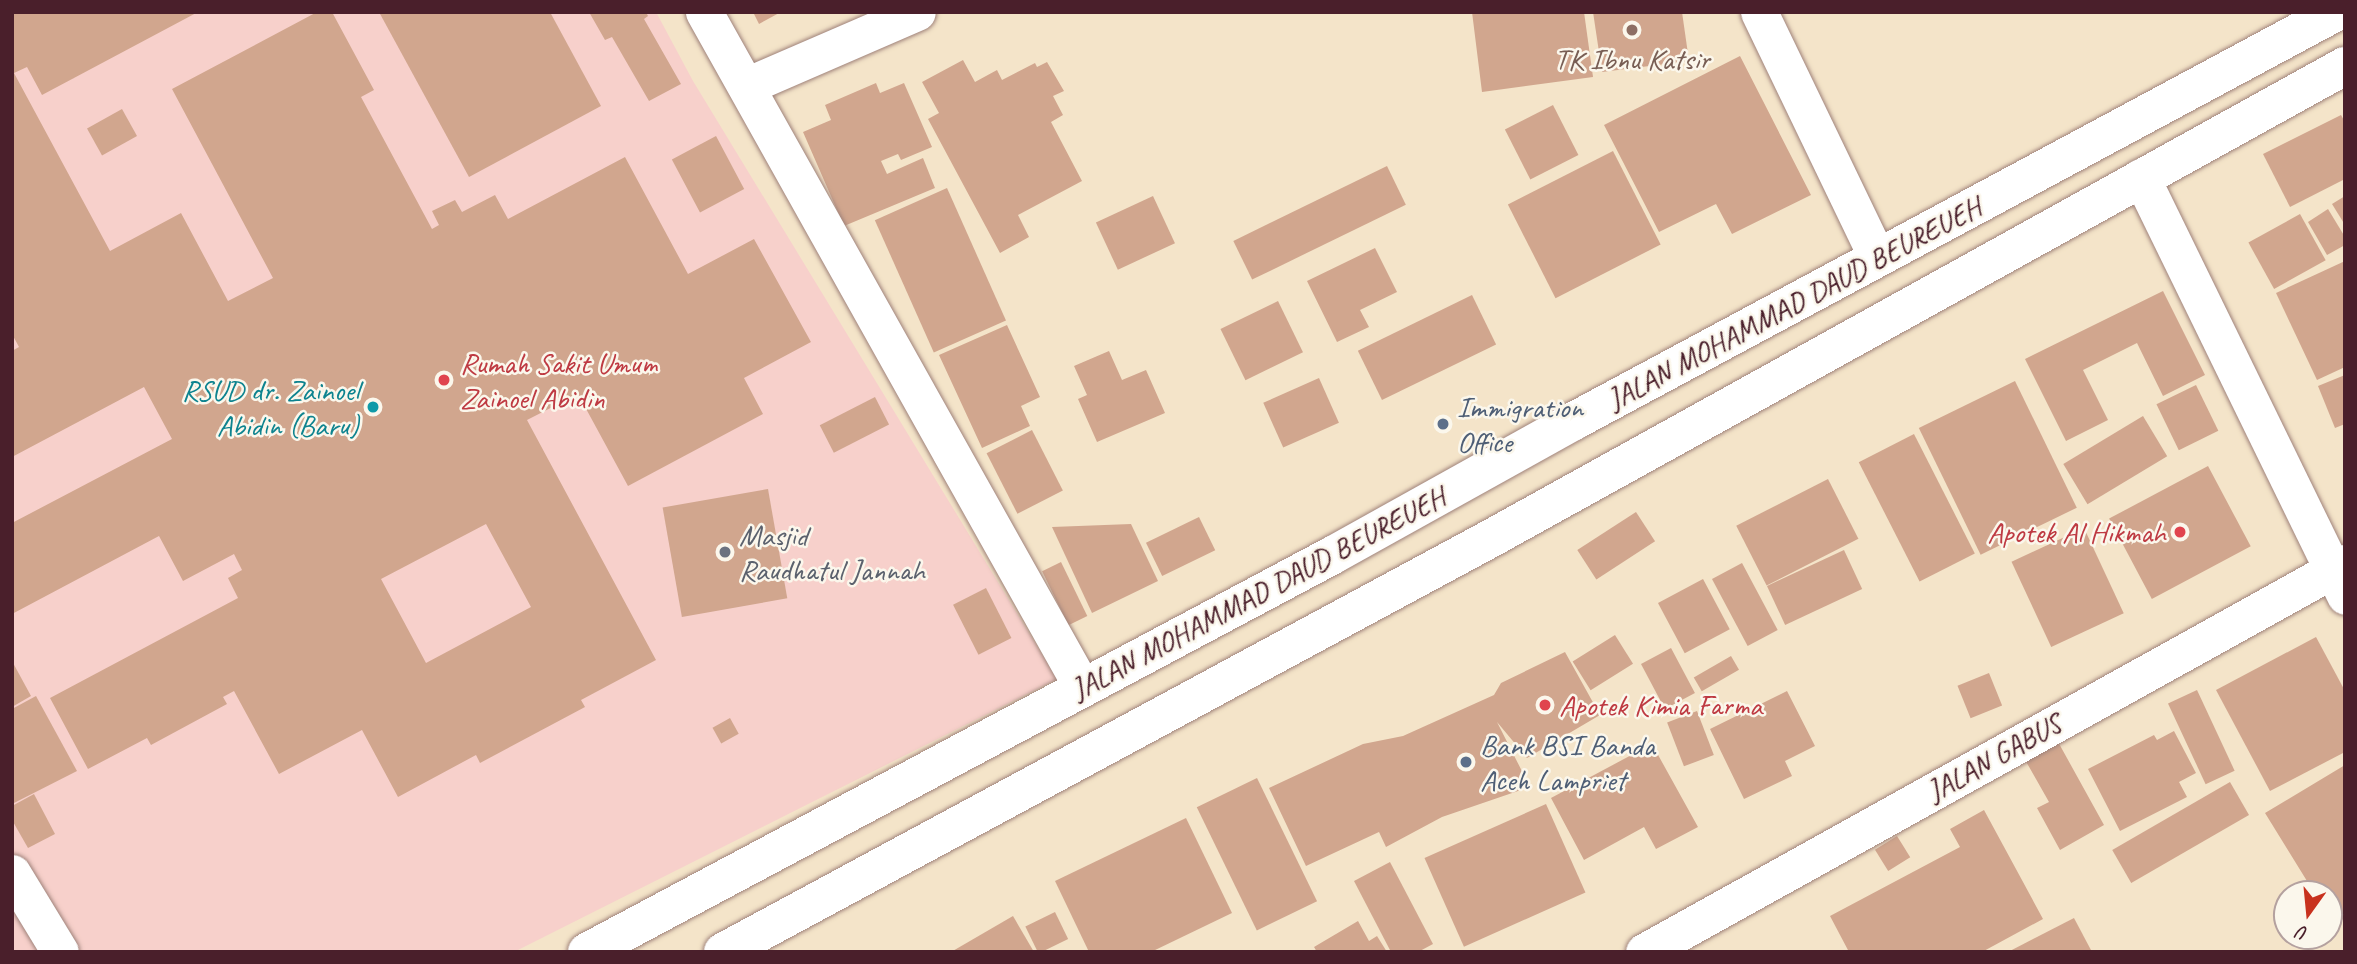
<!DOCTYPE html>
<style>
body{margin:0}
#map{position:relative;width:2357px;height:964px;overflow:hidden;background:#f4e4c9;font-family:Caveat,sans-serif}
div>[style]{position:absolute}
.built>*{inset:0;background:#f7d0cb}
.building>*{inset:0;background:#d1a68e;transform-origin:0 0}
.roads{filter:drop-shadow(0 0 2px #9f827a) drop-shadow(0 0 2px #9f827a)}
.street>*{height:37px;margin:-18.5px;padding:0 18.5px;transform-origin:18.5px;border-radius:18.5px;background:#fff}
.highway>*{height:38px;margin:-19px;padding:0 19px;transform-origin:19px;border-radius:19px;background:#fff}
.dots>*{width:19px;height:19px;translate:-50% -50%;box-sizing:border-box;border:4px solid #fbf7ec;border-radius:50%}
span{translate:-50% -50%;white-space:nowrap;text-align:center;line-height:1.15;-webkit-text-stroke:5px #fbf7ec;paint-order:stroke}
.education-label{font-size:30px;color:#785e54}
.street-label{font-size:30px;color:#4a1f2b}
.health-label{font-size:30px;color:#be3a42}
.left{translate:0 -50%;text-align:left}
.right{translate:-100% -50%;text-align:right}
.culture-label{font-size:30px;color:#0d838f}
.service-label{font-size:30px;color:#4e5e75}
.worship-label{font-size:30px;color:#5b616d}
.frame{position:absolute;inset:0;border:14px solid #4a1f2b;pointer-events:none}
.north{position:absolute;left:2273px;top:880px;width:70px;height:70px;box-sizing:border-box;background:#fbf7ec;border:2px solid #b4a19f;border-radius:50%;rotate:195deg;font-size:19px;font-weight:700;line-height:28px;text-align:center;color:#4a1f2b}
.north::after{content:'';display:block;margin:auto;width:24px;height:32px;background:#c8321e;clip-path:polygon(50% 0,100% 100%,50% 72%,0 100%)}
</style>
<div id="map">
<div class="built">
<div style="clip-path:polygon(12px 12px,656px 12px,693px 81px,1057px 679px,514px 952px,12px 952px)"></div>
</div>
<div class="building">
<div style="clip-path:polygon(evenodd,12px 12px,198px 12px,42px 95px,27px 67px,14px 73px,110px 251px,181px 213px,228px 301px,273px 278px,172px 89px,317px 12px,332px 12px,374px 90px,361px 97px,432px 229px,439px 225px,432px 211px,455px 200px,462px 212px,495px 195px,508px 219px,625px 157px,688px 274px,754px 239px,811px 342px,744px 378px,763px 414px,628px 486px,578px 394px,527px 420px,656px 660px,581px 700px,585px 707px,480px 763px,476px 755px,398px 797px,362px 730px,279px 774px,234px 691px,223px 697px,227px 704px,151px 745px,147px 738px,88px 769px,50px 698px,238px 598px,228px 578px,242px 570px,234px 554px,183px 581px,159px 536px,12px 614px,12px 523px,172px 439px,144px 387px,12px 457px,12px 351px,19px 347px,12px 334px,12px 12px,486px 524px,531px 607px,426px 663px,381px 579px,486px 524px)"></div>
<div style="clip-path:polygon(379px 12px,550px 12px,601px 106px,469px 177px)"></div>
<div style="clip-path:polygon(589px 12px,646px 12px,648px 16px,644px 19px,681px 84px,649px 101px,612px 37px,605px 40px)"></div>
<div style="clip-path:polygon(753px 12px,781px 12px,759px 24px)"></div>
<div style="clip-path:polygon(1472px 12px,1584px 12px,1593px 77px,1482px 92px)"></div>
<div style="clip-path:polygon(1593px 12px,1682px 12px,1689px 61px,1602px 72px)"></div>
<div style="clip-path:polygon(1740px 56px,1811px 195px,1732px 234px,1716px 204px,1659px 232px,1604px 125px)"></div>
<div style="clip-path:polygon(963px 60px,975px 82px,997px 70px,1002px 80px,1035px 63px,1037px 67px,1047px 62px,1064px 91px,1053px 96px,1063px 115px,1051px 122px,1082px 181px,1018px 215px,1029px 237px,1000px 253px,928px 119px,939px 113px,922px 82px)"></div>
<div style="clip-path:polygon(876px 83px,880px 93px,904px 83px,932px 147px,901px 160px,898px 154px,881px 161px,887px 174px,923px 158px,935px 188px,844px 226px,803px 132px,831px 120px,825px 105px)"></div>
<div style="left:1553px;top:105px;width:56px;height:54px;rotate:63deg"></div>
<div style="left:122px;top:109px;width:31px;height:40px;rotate:61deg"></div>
<div style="clip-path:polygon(2341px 115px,2345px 122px,2345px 179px,2290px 207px,2263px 154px)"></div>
<div style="left:716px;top:136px;width:60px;height:50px;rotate:62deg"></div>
<div style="left:1613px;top:151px;width:105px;height:118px;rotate:63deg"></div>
<div style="left:1387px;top:166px;width:43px;height:171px;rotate:64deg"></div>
<div style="left:947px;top:188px;width:145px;height:79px;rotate:66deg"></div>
<div style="left:1153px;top:196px;width:52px;height:63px;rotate:65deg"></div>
<div style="clip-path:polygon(2345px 196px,2345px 225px,2332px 204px)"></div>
<div style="clip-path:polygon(2328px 209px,2345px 237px,2345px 245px,2327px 255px,2308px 222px)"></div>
<div style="left:2300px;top:214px;width:53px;height:59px;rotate:61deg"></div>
<div style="clip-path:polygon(1375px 248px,1397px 292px,1360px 310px,1369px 327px,1337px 342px,1307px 281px)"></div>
<div style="clip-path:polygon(2345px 261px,2345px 367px,2317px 380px,2276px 293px)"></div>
<div style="clip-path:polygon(2163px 291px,2205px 375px,2163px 396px,2137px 343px,2083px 370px,2108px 420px,2066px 441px,2025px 359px)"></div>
<div style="left:1472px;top:295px;width:55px;height:127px;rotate:64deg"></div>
<div style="left:1278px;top:301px;width:57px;height:64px;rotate:64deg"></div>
<div style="clip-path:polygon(1007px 325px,1040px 397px,1021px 406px,1030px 426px,982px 448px,939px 355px)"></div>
<div style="clip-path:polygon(1109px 351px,1122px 380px,1146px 370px,1165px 413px,1097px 442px,1078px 399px,1087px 395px,1074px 366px)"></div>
<div style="clip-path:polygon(2345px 375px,2345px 424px,2335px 428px,2318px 386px)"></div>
<div style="left:1319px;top:378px;width:49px;height:61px;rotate:66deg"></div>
<div style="left:2015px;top:381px;width:141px;height:107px;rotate:64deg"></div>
<div style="left:2196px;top:385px;width:51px;height:44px;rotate:64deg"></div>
<div style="left:875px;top:397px;width:31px;height:62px;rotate:63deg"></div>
<div style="left:2143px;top:416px;width:47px;height:93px;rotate:59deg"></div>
<div style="left:1032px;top:430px;width:68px;height:51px;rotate:63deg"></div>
<div style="left:1914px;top:434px;width:134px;height:62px;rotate:63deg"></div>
<div style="left:2208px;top:466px;width:91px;height:112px;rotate:62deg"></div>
<div style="left:1828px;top:479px;width:67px;height:103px;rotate:63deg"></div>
<div style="left:768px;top:489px;width:111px;height:107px;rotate:80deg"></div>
<div style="left:1636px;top:512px;width:35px;height:70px;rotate:57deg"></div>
<div style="left:1199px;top:517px;width:37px;height:59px;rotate:64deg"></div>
<div style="clip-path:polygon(1131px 524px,1158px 581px,1092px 613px,1052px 527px)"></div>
<div style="left:2084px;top:528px;width:94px;height:80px;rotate:65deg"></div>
<div style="left:1844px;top:550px;width:43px;height:85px;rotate:65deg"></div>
<div style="left:1061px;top:562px;width:60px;height:21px;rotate:64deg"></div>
<div style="left:1742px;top:563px;width:76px;height:34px;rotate:62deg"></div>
<div style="left:1703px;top:579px;width:57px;height:51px;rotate:62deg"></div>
<div style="left:986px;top:588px;width:56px;height:37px;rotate:63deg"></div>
<div style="left:1615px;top:635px;width:34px;height:50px;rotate:58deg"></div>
<div style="clip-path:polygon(2316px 637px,2345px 691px,2345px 752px,2270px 791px,2216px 690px)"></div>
<div style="left:1671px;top:648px;width:51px;height:34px;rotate:62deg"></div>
<div style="clip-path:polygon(1565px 652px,1600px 715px,1527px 758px,1497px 722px,1530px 787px,1442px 817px,1386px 847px,1379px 832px,1306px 866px,1269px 788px,1363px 744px,1403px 736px,1494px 695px,1501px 683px)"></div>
<div style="left:1731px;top:656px;width:16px;height:43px;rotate:60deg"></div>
<div style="clip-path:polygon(12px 661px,31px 696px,12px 707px)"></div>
<div style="left:1989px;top:673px;width:35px;height:34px;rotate:68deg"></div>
<div style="left:2197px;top:690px;width:89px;height:32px;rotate:65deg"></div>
<div style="clip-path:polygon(1787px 691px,1815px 746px,1785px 761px,1792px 776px,1744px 799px,1710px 729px)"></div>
<div style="clip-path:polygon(36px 696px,77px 771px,14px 803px,12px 709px)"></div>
<div style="left:1697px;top:711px;width:47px;height:32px;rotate:69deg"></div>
<div style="left:730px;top:718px;width:18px;height:20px;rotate:61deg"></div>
<div style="clip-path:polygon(2174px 731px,2196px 773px,2179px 782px,2187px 797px,2120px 831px,2088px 769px,2154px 735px,2157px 740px)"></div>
<div style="clip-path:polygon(2057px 740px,2104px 825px,2060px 850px,2037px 808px,2049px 802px,2024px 758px)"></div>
<div style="clip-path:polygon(1652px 744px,1698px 827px,1656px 849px,1644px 827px,1584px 860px,1551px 798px)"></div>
<div style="clip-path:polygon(2345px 765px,2345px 918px,2334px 924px,2329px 916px,2329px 894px,2315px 894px,2265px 813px)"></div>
<div style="left:1257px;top:778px;width:137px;height:67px;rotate:64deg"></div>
<div style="left:2230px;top:782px;width:38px;height:136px;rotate:60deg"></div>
<div style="clip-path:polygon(34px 794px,55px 834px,28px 848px,12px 820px,12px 806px)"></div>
<div style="left:1546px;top:804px;width:97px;height:133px;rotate:66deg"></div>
<div style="clip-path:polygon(1984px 810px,2043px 919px,1982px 952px,1849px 952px,1830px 916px,1960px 847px,1950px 829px)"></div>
<div style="clip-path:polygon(1186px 818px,1232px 913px,1151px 952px,1089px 952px,1055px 881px)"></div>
<div style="left:1897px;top:836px;width:25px;height:26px;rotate:58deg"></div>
<div style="clip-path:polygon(1390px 862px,1433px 944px,1418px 952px,1391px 952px,1354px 881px)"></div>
<div style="left:1055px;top:912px;width:30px;height:33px;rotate:64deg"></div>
<div style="clip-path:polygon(1013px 916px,1034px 952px,951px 952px)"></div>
<div style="clip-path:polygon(2074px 918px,2092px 952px,2008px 952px,2037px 937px)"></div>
<div style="clip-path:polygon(1358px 921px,1369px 941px,1377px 936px,1387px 952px,1317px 952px,1314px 947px)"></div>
</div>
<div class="roads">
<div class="street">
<div style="left:704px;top:12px;width:774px;rotate:60.75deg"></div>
<div style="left:1759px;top:12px;width:272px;rotate:64.3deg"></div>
<div style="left:746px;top:86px;width:186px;rotate:-23.4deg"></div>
<div style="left:2141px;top:177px;width:466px;rotate:64deg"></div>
<div style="left:12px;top:873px;width:92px;rotate:58.7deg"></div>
<div style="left:1644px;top:952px;width:802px;rotate:-29.03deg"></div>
</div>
<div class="highway">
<div style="left:587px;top:952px;width:845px;rotate:-28.02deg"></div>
<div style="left:1333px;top:555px;width:276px;rotate:-29.1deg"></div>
<div style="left:1574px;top:421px;width:865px;rotate:-28.22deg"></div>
<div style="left:723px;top:952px;width:879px;rotate:-28.31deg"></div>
<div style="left:1497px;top:535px;width:969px;rotate:-28.95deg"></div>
</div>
</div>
<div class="dots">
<div style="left:1632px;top:30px;background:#8d6e63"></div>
<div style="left:444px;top:380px;background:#e0444e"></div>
<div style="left:373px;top:407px;background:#0f9aa8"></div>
<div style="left:1443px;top:424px;background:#5c6f8a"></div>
<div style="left:2180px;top:532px;background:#e0444e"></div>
<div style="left:725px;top:552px;background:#6b7280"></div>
<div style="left:1545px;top:705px;background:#e0444e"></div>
<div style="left:1466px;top:762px;background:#5c6f8a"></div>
</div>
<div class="education-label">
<span style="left:1632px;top:59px">TK Ibnu Katsir</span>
</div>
<div class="street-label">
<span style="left:1794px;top:303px;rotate:-28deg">JALAN MOHAMMAD DAUD BEUREUEH</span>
<span style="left:1258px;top:593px;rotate:-28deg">JALAN MOHAMMAD DAUD BEUREUEH</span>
<span style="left:1994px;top:757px;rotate:-29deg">JALAN GABUS</span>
</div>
<div class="health-label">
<span class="left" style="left:460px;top:380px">Rumah Sakit Umum<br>Zainoel Abidin</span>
<span class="right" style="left:2166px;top:532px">Apotek Al Hikmah</span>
<span class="left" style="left:1559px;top:705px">Apotek Kimia Farma</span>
</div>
<div class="culture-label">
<span class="right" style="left:359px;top:407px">RSUD dr. Zainoel<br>Abidin (Baru)</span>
</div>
<div class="service-label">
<span class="left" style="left:1457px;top:424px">Immigration<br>Office</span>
<span class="left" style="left:1480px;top:762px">Bank BSI Banda<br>Aceh Lampriet</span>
</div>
<div class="worship-label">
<span class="left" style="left:739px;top:552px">Masjid<br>Raudhatul Jannah</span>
</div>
<div class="frame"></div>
<div class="north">U</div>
</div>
